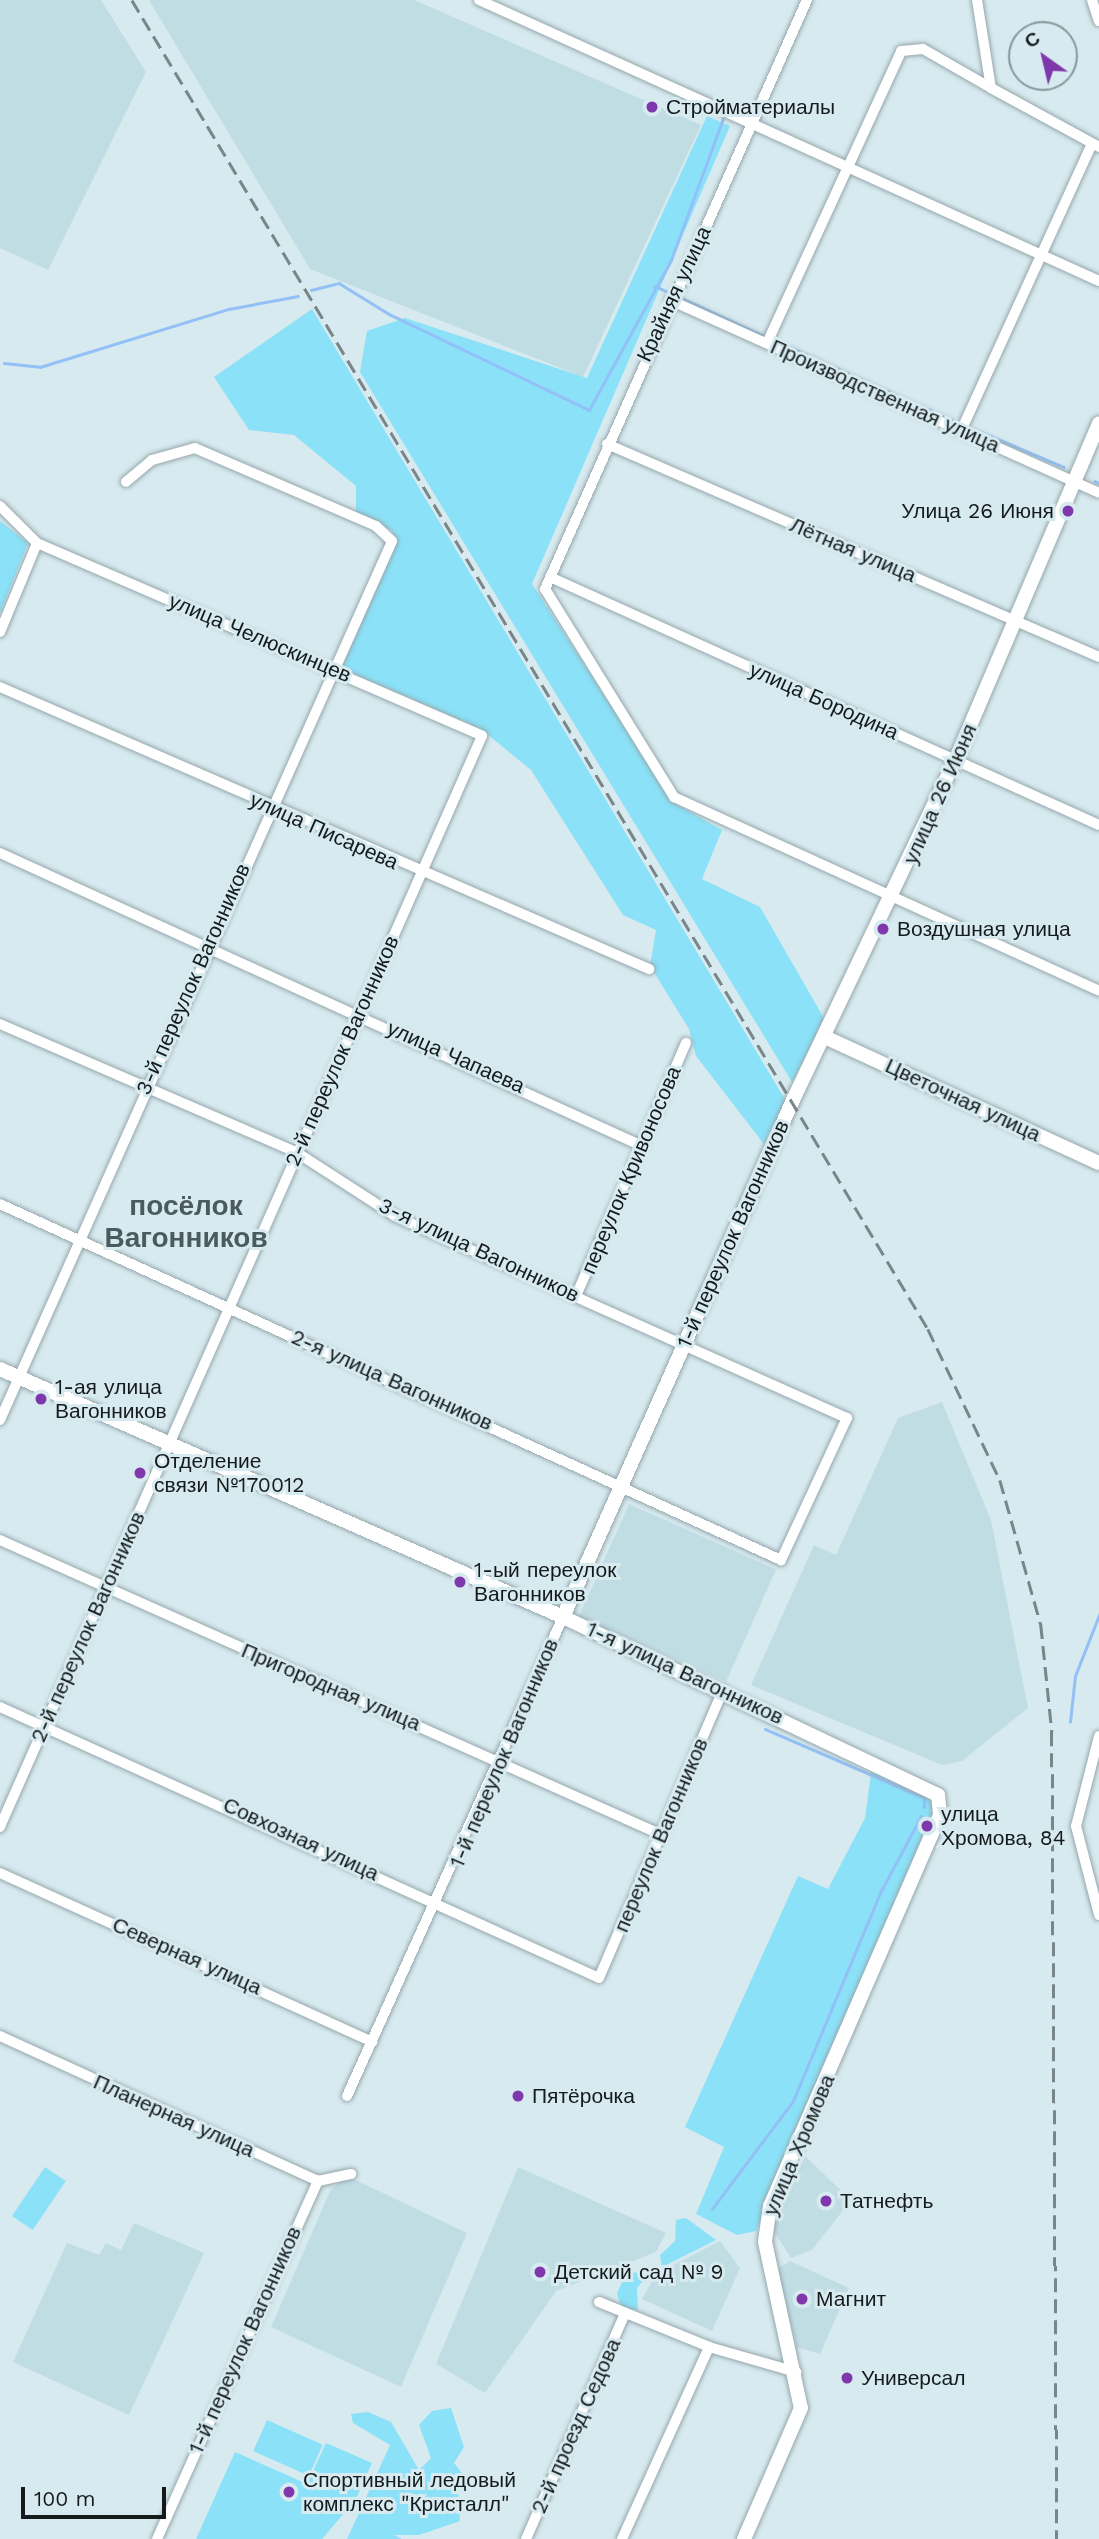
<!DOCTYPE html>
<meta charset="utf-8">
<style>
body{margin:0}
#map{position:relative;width:1099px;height:2539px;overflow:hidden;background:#d7eaef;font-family:"Work Sans",sans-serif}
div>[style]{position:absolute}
.built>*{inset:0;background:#c1dde4;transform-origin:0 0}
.green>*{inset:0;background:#8be1f7;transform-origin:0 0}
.stream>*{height:2.5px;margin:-1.25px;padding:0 1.25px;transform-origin:1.25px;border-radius:1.25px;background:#92c0f7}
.roads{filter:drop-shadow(0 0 2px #95a7ac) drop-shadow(0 0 2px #95a7ac)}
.street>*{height:10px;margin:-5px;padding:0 5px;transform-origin:5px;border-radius:5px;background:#fff}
.secondary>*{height:14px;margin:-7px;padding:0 7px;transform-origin:7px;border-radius:7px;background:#fff}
.rail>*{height:2.5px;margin-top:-1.25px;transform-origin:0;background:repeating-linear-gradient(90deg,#788589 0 14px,transparent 0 21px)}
.dots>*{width:19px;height:19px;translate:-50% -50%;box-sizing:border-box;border:4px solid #d7eaef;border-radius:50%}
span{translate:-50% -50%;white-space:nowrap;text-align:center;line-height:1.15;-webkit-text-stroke:6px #d7eaef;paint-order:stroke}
.poi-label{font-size:21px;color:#151b1d}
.left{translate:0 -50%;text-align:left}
.right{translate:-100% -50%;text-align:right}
.street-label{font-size:21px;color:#151b1d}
.district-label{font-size:28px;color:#4a5a5e;font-weight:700}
.north{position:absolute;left:1008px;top:21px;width:70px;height:70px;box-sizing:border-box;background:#d7eaef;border:2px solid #89979b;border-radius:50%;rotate:326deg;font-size:19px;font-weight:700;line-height:28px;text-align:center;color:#151b1d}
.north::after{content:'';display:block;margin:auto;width:24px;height:32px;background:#7f38ab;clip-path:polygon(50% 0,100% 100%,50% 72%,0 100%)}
.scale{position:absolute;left:21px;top:2487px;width:145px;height:32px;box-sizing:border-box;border:4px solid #151b1d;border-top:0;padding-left:9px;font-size:21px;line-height:24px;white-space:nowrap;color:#151b1d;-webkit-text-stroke:5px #d7eaef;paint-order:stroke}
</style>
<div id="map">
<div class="built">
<div style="clip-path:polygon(0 0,101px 0,146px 72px,48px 270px,0 248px)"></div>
<div style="clip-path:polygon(149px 0,414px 0,701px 125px,583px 377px,310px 269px)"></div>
<div style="clip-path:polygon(942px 1402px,991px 1520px,1028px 1708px,962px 1761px,942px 1765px,751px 1685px,814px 1545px,836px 1555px,898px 1418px)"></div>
<div style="left:629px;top:1504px;width:161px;height:123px;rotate:24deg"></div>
<div style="clip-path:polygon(804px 2155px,851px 2200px,812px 2250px,791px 2258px,772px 2228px)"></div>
<div style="clip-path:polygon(518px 2167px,666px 2233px,656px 2252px,556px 2291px,485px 2393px,436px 2364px)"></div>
<div style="clip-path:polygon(347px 2176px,467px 2233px,401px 2387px,271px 2327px,331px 2189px)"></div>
<div style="clip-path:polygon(134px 2223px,204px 2253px,129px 2415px,13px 2362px,67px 2243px,99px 2255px,106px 2243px,121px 2250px)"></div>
<div style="clip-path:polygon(720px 2241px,740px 2268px,712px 2331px,642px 2299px,656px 2274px)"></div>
<div style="clip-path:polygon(790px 2261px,849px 2288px,820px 2354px,797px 2347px,777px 2269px)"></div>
</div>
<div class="green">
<div style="clip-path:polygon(707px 116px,730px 126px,532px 584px,674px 803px,722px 830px,702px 879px,760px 907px,825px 1020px,792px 1082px,360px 372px,367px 331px,405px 318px,587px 378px)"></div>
<div style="clip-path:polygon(312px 309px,786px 1101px,764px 1144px,696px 1056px,689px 1029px,650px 966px,656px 930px,623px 915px,531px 770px,481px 729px,338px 667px,397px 540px,391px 530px,356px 512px,356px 486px,294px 435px,249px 430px,214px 377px)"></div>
<div style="clip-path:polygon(0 521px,28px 543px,0 613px)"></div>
<div style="clip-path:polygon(872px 1766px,932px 1797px,932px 1818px,756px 2231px,737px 2235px,696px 2214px,724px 2147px,685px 2127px,798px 1876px,828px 1889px,865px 1818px)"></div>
<div style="left:45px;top:2167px;width:25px;height:59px;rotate:34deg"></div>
<div style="clip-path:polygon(686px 2218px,716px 2240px,662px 2267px,660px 2255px,675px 2241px,676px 2220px)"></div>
<div style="clip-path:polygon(652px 2270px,637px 2288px,638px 2310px,621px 2308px,617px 2293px,626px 2274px)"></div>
<div style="clip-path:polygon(451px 2408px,464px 2447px,454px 2463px,465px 2477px,458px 2487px,460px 2521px,419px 2535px,394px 2535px,402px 2539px,347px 2539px,390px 2445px,353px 2423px,351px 2414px,368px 2412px,391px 2422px,419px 2470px,431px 2458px,419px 2425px,432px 2411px)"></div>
<div style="left:267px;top:2420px;width:61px;height:34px;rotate:24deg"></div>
<div style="clip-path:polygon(326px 2443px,372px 2463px,356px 2499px,322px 2539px,196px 2539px,235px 2452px,307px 2484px)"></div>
</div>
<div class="stream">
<div style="left:655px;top:286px;width:14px;rotate:25deg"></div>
<div style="left:311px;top:290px;width:29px;rotate:-14deg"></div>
<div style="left:339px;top:283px;width:59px;rotate:31.8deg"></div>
<div style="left:389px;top:314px;width:222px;rotate:25.6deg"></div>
<div style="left:589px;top:410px;width:171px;rotate:-61.3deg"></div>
<div style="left:671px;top:260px;width:150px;rotate:-69.8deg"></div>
<div style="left:684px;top:299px;width:88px;rotate:24.8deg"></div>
<div style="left:774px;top:340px;width:205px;rotate:24.2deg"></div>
<div style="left:4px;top:363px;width:36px;rotate:6deg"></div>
<div style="left:40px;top:367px;width:198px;rotate:-17.1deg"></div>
<div style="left:229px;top:309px;width:70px;rotate:-10.7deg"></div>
<div style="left:967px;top:426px;width:105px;rotate:22.9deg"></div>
<div style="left:1095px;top:481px;width:4px;rotate:27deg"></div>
<div style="left:1070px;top:1722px;width:46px;rotate:-83.8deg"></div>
<div style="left:1075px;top:1676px;width:66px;rotate:-68.5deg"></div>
<div style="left:765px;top:1729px;width:174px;rotate:23.3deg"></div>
<div style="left:925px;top:1798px;width:9px;rotate:96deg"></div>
<div style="left:712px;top:2209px;width:135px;rotate:-53.1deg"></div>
<div style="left:793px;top:2101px;width:228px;rotate:-67.3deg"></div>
<div style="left:881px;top:1891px;width:85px;rotate:-61.9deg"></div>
</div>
<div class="roads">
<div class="street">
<div style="left:479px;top:0;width:681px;rotate:24.38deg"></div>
<div style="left:807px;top:0;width:645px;rotate:113.98deg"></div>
<div style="left:545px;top:589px;width:245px;rotate:58.2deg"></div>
<div style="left:674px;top:797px;width:467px;rotate:24.5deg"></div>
<div style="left:977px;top:0;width:89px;rotate:81deg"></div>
<div style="left:991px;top:88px;width:123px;rotate:28.6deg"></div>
<div style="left:1092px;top:0;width:22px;rotate:72deg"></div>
<div style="left:670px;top:300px;width:470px;rotate:24.2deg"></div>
<div style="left:767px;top:343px;width:321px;rotate:-65.3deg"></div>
<div style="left:901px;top:51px;width:22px;rotate:-5deg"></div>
<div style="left:923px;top:49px;width:78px;rotate:29.8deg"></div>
<div style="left:961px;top:431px;width:315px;rotate:-65.5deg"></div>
<div style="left:607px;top:444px;width:536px;rotate:23.41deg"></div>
<div style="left:0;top:506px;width:52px;rotate:45deg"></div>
<div style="left:37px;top:543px;width:485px;rotate:23.4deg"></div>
<div style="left:482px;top:736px;width:1193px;rotate:113.84deg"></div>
<div style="left:550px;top:577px;width:602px;rotate:24.31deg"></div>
<div style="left:0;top:632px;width:96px;rotate:-67.4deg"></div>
<div style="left:0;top:687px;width:708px;rotate:23.49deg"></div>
<div style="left:0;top:853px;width:706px;rotate:24.53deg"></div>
<div style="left:0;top:1024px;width:322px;rotate:23.4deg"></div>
<div style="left:296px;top:1152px;width:118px;rotate:32.9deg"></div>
<div style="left:395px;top:1216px;width:495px;rotate:24.1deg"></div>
<div style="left:847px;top:1418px;width:157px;rotate:114.9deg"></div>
<div style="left:781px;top:1560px;width:858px;rotate:-155.5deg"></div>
<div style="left:576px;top:1296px;width:276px;rotate:-66.5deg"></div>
<div style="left:0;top:1420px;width:962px;rotate:-65.96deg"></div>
<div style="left:392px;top:541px;width:22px;rotate:-137deg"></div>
<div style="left:376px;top:526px;width:197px;rotate:-156.7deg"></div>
<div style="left:195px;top:448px;width:45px;rotate:164.4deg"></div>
<div style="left:152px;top:460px;width:34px;rotate:140deg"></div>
<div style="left:0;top:1540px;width:725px;rotate:24.02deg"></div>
<div style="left:0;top:1707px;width:657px;rotate:24.34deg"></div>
<div style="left:599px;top:1978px;width:314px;rotate:-66.7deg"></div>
<div style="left:1099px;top:1736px;width:93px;rotate:104.3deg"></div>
<div style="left:1076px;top:1826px;width:92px;rotate:75.5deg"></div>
<div style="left:0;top:1873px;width:409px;rotate:24.4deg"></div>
<div style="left:0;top:2036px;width:349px;rotate:24.5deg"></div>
<div style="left:318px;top:2181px;width:34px;rotate:-12deg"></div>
<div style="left:347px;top:2096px;width:525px;rotate:-65.73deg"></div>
<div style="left:599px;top:2302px;width:119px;rotate:22.2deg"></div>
<div style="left:709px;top:2347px;width:91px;rotate:16deg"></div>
<div style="left:157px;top:2539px;width:393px;rotate:-65.8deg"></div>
<div style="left:526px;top:2539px;width:247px;rotate:-66.3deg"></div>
<div style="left:622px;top:2539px;width:211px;rotate:-65.6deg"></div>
</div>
<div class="secondary">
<div style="left:827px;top:1038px;width:299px;rotate:24.7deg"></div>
<div style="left:0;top:1369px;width:615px;rotate:23.77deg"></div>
<div style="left:563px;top:1617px;width:415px;rotate:25.4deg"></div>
<div style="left:938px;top:1795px;width:20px;rotate:84deg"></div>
<div style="left:940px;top:1815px;width:426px;rotate:113.5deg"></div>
<div style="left:770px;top:2206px;width:36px;rotate:98deg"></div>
<div style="left:765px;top:2242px;width:170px;rotate:77.8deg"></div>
<div style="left:801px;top:2408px;width:143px;rotate:113.5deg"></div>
<div style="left:563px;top:1617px;width:566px;rotate:-66.02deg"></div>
<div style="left:793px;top:1100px;width:376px;rotate:-64.5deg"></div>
<div style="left:955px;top:761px;width:367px;rotate:-66.9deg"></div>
</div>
</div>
<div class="rail">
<div style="left:132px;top:0;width:1549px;rotate:59.08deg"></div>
<div style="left:928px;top:1329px;width:167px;rotate:64.5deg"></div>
<div style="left:1000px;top:1480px;width:151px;rotate:74.2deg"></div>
<div style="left:1041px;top:1625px;width:108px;rotate:84.1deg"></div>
<div style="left:1052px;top:1732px;width:807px;rotate:89.65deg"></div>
</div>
<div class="dots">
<div style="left:652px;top:107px;background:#7f38ab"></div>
<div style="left:1068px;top:511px;background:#7f38ab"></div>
<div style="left:883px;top:929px;background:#7f38ab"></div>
<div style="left:41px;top:1399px;background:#7f38ab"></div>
<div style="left:140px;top:1473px;background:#7f38ab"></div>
<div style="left:460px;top:1582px;background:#7f38ab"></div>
<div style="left:927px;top:1826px;background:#7f38ab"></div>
<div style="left:518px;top:2096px;background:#7f38ab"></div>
<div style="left:826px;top:2201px;background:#7f38ab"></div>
<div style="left:540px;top:2272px;background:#7f38ab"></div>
<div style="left:802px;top:2299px;background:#7f38ab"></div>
<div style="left:847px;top:2378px;background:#7f38ab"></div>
<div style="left:289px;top:2492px;background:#7f38ab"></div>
</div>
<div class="poi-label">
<span class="left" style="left:666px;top:107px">Стройматериалы</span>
<span class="right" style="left:1054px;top:511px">Улица 26 Июня</span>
<span class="left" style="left:897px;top:929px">Воздушная улица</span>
<span class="left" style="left:55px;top:1399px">1-ая улица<br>Вагонников</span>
<span class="left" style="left:154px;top:1473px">Отделение<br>связи №170012</span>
<span class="left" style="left:474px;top:1582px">1-ый переулок<br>Вагонников</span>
<span class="left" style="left:941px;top:1826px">улица<br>Хромова, 84</span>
<span class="left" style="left:532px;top:2096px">Пятёрочка</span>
<span class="left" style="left:840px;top:2201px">Татнефть</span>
<span class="left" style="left:554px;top:2272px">Детский сад № 9</span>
<span class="left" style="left:816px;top:2299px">Магнит</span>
<span class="left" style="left:861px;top:2378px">Универсал</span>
<span class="left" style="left:303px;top:2492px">Спортивный ледовый<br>комплекс "Кристалл"</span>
</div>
<div class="street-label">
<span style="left:674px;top:294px;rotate:-65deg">Крайняя улица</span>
<span style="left:885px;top:396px;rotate:24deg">Производственная улица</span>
<span style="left:853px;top:550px;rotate:23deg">Лётная улица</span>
<span style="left:260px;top:638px;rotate:23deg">улица Челюскинцев</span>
<span style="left:824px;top:701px;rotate:24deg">улица Бородина</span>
<span style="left:940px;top:794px;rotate:-66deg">улица 26 Июня</span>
<span style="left:324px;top:831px;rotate:24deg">улица Писарева</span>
<span style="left:193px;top:979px;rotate:-66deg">3-й переулок Вагонников</span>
<span style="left:342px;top:1051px;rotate:-66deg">2-й переулок Вагонников</span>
<span style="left:456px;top:1057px;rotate:24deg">улица Чапаева</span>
<span style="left:963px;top:1100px;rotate:25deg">Цветочная улица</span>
<span style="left:631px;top:1170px;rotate:-67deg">переулок Кривоносова</span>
<span style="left:733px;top:1234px;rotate:-66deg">1-й переулок Вагонников</span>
<span style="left:479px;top:1250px;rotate:25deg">3-я улица Вагонников</span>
<span style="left:392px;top:1380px;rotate:24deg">2-я улица Вагонников</span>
<span style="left:88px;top:1627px;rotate:-66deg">2-й переулок Вагонников</span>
<span style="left:685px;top:1673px;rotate:25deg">1-я улица Вагонников</span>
<span style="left:331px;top:1687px;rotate:23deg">Пригородная улица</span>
<span style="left:504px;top:1753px;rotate:-67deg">1-й переулок Вагонников</span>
<span style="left:661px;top:1835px;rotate:-67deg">переулок Вагонников</span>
<span style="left:301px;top:1839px;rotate:25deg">Совхозная улица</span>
<span style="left:187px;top:1956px;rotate:24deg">Северная улица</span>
<span style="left:174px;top:2116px;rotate:24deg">Планерная улица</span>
<span style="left:799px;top:2145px;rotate:-67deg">улица Хромова</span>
<span style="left:245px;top:2340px;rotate:-66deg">1-й переулок Вагонников</span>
<span style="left:576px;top:2426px;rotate:-66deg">2-й проезд Седова</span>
</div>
<div class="district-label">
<span style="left:186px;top:1222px">посёлок<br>Вагонников</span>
</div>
<div class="north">С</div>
<div class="scale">100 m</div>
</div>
